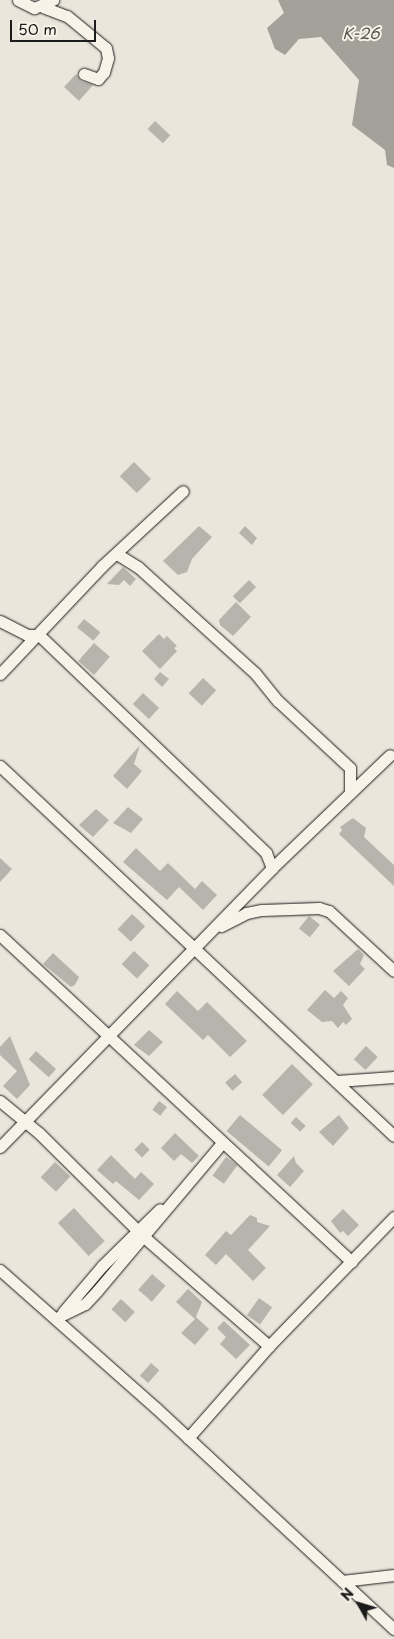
<!DOCTYPE html>
<meta charset="utf-8">
<style>
body{margin:0}
#map{position:relative;width:394px;height:1639px;overflow:hidden;background:#eae6dc;font-family:"Playpen Sans",sans-serif}
div>[style]{position:absolute}
.water>*{inset:0;background:#a3a19a}
.building>*{inset:0;background:#b6b4ac;transform-origin:0 0}
.roads{filter:drop-shadow(0 0 1px #1c1c1c) drop-shadow(0 0 1px #1c1c1c)}
.minor>*{height:11px;margin:-5.5px;padding:0 5.5px;transform-origin:5.5px;border-radius:5.5px;background:#f7f3e8}
span{translate:-50% -50%;white-space:nowrap;text-align:center;line-height:1.15;-webkit-text-stroke:4px #f7f3e8;paint-order:stroke}
.water-label{font-size:15px;color:#52514e;font-style:italic}
.north{position:absolute;left:334px;top:1579px;width:50px;height:50px;-webkit-text-stroke:4px #f7f3e8;paint-order:stroke;rotate:309deg;font-size:14px;font-weight:700;line-height:20px;text-align:center;color:#1c1c1c}
.north::after{content:'';display:block;margin:auto;width:18px;height:22px;background:#1c1c1c;clip-path:polygon(50% 0,100% 100%,50% 72%,0 100%)}
.scale{position:absolute;left:10px;top:20px;width:86px;height:22px;box-sizing:border-box;border:2px solid #1c1c1c;border-top:0;padding-left:6px;font-size:15px;line-height:18px;white-space:nowrap;color:#1c1c1c;-webkit-text-stroke:4px #f7f3e8;paint-order:stroke}
</style>
<div id="map">
<div class="water">
<div style="clip-path:polygon(278px 0,394px 0,394px 168px,387px 165px,385px 150px,352px 125px,359px 80px,321px 37px,299px 39px,285px 55px,275px 49px,267px 28px,284px 13px)"></div>
</div>
<div class="building">
<div style="clip-path:polygon(76px 74px,81px 81px,93px 85px,79px 101px,64px 87px)"></div>
<div style="left:155px;top:121px;width:21px;height:11px;rotate:43deg"></div>
<div style="left:134px;top:462px;width:24px;height:20px;rotate:45deg"></div>
<div style="clip-path:polygon(199px 526px,212px 537px,192px 559px,187px 572px,178px 575px,163px 561px)"></div>
<div style="clip-path:polygon(245px 526px,257px 538px,252px 545px,239px 533px)"></div>
<div style="clip-path:polygon(123px 567px,136px 579px,130px 586px,124px 580px,119px 585px,107px 584px)"></div>
<div style="left:249px;top:580px;width:10px;height:23px;rotate:45deg"></div>
<div style="clip-path:polygon(236px 602px,251px 617px,233px 636px,220px 625px,219px 620px)"></div>
<div style="left:84px;top:619px;width:21px;height:11px;rotate:39deg"></div>
<div style="clip-path:polygon(159px 634px,164px 639px,167px 636px,177px 646px,174px 648px,177px 651px,160px 669px,142px 651px)"></div>
<div style="left:94px;top:643px;width:21px;height:24px;rotate:41deg"></div>
<div style="clip-path:polygon(160px 672px,169px 679px,162px 687px,154px 679px)"></div>
<div style="left:203px;top:678px;width:18px;height:21px;rotate:43deg"></div>
<div style="left:143px;top:693px;width:22px;height:15px;rotate:43deg"></div>
<div style="clip-path:polygon(140px 745px,134px 764px,142px 771px,127px 789px,113px 776px)"></div>
<div style="clip-path:polygon(128px 807px,143px 819px,131px 833px,113px 823px)"></div>
<div style="clip-path:polygon(96px 809px,109px 820px,93px 837px,79px 825px)"></div>
<div style="clip-path:polygon(353px 818px,366px 828px,364px 837px,394px 865px,394px 886px,339px 834px,342px 830px,340px 827px)"></div>
<div style="clip-path:polygon(136px 848px,160px 871px,168px 863px,195px 889px,202px 881px,217px 895px,203px 910px,179px 887px,167px 900px,123px 862px)"></div>
<div style="clip-path:polygon(0 858px,12px 869px,0 882px)"></div>
<div style="left:132px;top:914px;width:18px;height:21px;rotate:43deg"></div>
<div style="left:309px;top:916px;width:14px;height:16px;rotate:39deg"></div>
<div style="clip-path:polygon(358px 949px,364px 955px,360px 964px,365px 969px,349px 986px,333px 971px)"></div>
<div style="left:134px;top:951px;width:21px;height:18px;rotate:43deg"></div>
<div style="clip-path:polygon(53px 953px,79px 977px,75px 985px,71px 987px,43px 964px)"></div>
<div style="clip-path:polygon(325px 990px,334px 998px,341px 991px,348px 998px,343px 1005px,352px 1019px,346px 1025px,343px 1022px,338px 1028px,332px 1021px,322px 1022px,307px 1010px)"></div>
<div style="clip-path:polygon(177px 991px,198px 1011px,207px 1002px,247px 1041px,230px 1057px,208px 1035px,203px 1040px,165px 1004px)"></div>
<div style="clip-path:polygon(149px 1030px,163px 1042px,149px 1056px,134px 1045px)"></div>
<div style="clip-path:polygon(10px 1036px,30px 1085px,17px 1099px,3px 1086px,17px 1071px,0 1055px,0 1047px)"></div>
<div style="left:366px;top:1046px;width:16px;height:18px;rotate:43deg"></div>
<div style="left:36px;top:1051px;width:27px;height:11px;rotate:42deg"></div>
<div style="left:292px;top:1064px;width:29px;height:43px;rotate:44deg"></div>
<div style="left:235px;top:1074px;width:11px;height:13px;rotate:49deg"></div>
<div style="left:159px;top:1101px;width:10px;height:11px;rotate:37deg"></div>
<div style="left:240px;top:1115px;width:55px;height:21px;rotate:40deg"></div>
<div style="clip-path:polygon(339px 1115px,349px 1128px,333px 1146px,319px 1132px)"></div>
<div style="left:296px;top:1117px;width:13px;height:8px;rotate:42deg"></div>
<div style="clip-path:polygon(175px 1133px,199px 1156px,192px 1163px,181px 1154px,174px 1161px,161px 1148px)"></div>
<div style="left:142px;top:1142px;width:11px;height:11px;rotate:45deg"></div>
<div style="clip-path:polygon(111px 1155px,135px 1179px,141px 1172px,154px 1184px,139px 1200px,116px 1181px,113px 1184px,97px 1170px)"></div>
<div style="clip-path:polygon(294px 1156px,296px 1163px,304px 1171px,290px 1187px,277px 1175px)"></div>
<div style="left:226px;top:1157px;width:14px;height:23px;rotate:36deg"></div>
<div style="left:55px;top:1162px;width:21px;height:21px;rotate:43deg"></div>
<div style="left:74px;top:1208px;width:45px;height:22px;rotate:47deg"></div>
<div style="clip-path:polygon(343px 1209px,359px 1225px,348px 1236px,343px 1231px,340px 1233px,331px 1221px)"></div>
<div style="clip-path:polygon(250px 1215px,257px 1218px,257px 1222px,270px 1226px,248px 1250px,266px 1268px,253px 1281px,226px 1254px,216px 1265px,205px 1255px,226px 1231px,231px 1235px)"></div>
<div style="left:152px;top:1274px;width:18px;height:21px;rotate:41deg"></div>
<div style="clip-path:polygon(188px 1289px,202px 1302px,196px 1317px,209px 1329px,195px 1345px,181px 1333px,195px 1319px,176px 1302px)"></div>
<div style="left:259px;top:1298px;width:16px;height:21px;rotate:35deg"></div>
<div style="left:121px;top:1299px;width:19px;height:14px;rotate:43deg"></div>
<div style="clip-path:polygon(224px 1321px,250px 1345px,236px 1359px,220px 1344px,226px 1337px,217px 1328px)"></div>
<div style="left:151px;top:1363px;width:11px;height:17px;rotate:41deg"></div>
</div>
<div class="roads">
<div class="minor">
<div style="left:18px;top:0;width:18px;rotate:27deg"></div>
<div style="left:34px;top:8px;width:21px;rotate:-23deg"></div>
<div style="left:43px;top:7px;width:26px;rotate:21deg"></div>
<div style="left:67px;top:16px;width:50px;rotate:39.4deg"></div>
<div style="left:106px;top:48px;width:10px;rotate:79deg"></div>
<div style="left:108px;top:58px;width:15px;rotate:106deg"></div>
<div style="left:104px;top:72px;width:9px;rotate:131deg"></div>
<div style="left:98px;top:79px;width:15px;rotate:-160deg"></div>
<div style="left:117px;top:554px;width:25px;rotate:32deg"></div>
<div style="left:138px;top:567px;width:158px;rotate:42.2deg"></div>
<div style="left:255px;top:673px;width:36px;rotate:51deg"></div>
<div style="left:278px;top:701px;width:98px;rotate:42.9deg"></div>
<div style="left:350px;top:768px;width:23px;rotate:90deg"></div>
<div style="left:0;top:621px;width:30px;rotate:27deg"></div>
<div style="left:27px;top:635px;width:12px"></div>
<div style="left:39px;top:635px;width:315px;rotate:43.8deg"></div>
<div style="left:266px;top:853px;width:16px;rotate:68deg"></div>
<div style="left:0;top:674px;width:149px;rotate:-46.6deg"></div>
<div style="left:102px;top:566px;width:110px;rotate:-42.8deg"></div>
<div style="left:0;top:766px;width:540px;rotate:43.2deg"></div>
<div style="left:221px;top:926px;width:28px;rotate:-27deg"></div>
<div style="left:246px;top:913px;width:16px;rotate:-11deg"></div>
<div style="left:262px;top:910px;width:57px;rotate:-2deg"></div>
<div style="left:319px;top:908px;width:10px;rotate:17deg"></div>
<div style="left:329px;top:911px;width:88px;rotate:42.7deg"></div>
<div style="left:0;top:935px;width:480px;rotate:42.9deg"></div>
<div style="left:337px;top:1081px;width:57px;rotate:-4deg"></div>
<div style="left:0;top:1101px;width:50px;rotate:39.4deg"></div>
<div style="left:39px;top:1133px;width:148px;rotate:44.7deg"></div>
<div style="left:144px;top:1237px;width:166px;rotate:41.1deg"></div>
<div style="left:0;top:1147px;width:390px;rotate:-45.7deg"></div>
<div style="left:272px;top:868px;width:163px;rotate:-43.8deg"></div>
<div style="left:0;top:1270px;width:208px;rotate:41.5deg"></div>
<div style="left:156px;top:1408px;width:325px;rotate:42.9deg"></div>
<div style="left:63px;top:1312px;width:60px;rotate:-49.7deg"></div>
<div style="left:102px;top:1266px;width:81px;rotate:-44.5deg"></div>
<div style="left:60px;top:1316px;width:28px;rotate:-26deg"></div>
<div style="left:85px;top:1304px;width:18px;rotate:-47deg"></div>
<div style="left:97px;top:1291px;width:194px;rotate:-49.8deg"></div>
<div style="left:188px;top:1438px;width:123px;rotate:-48.6deg"></div>
<div style="left:269px;top:1346px;width:180px;rotate:-45.9deg"></div>
<div style="left:342px;top:1581px;width:52px;rotate:-6.6deg"></div>
</div>
</div>
<div class="water-label">
<span style="left:361px;top:33px">К-26</span>
</div>
<div class="north">N</div>
<div class="scale">50 m</div>
</div>
